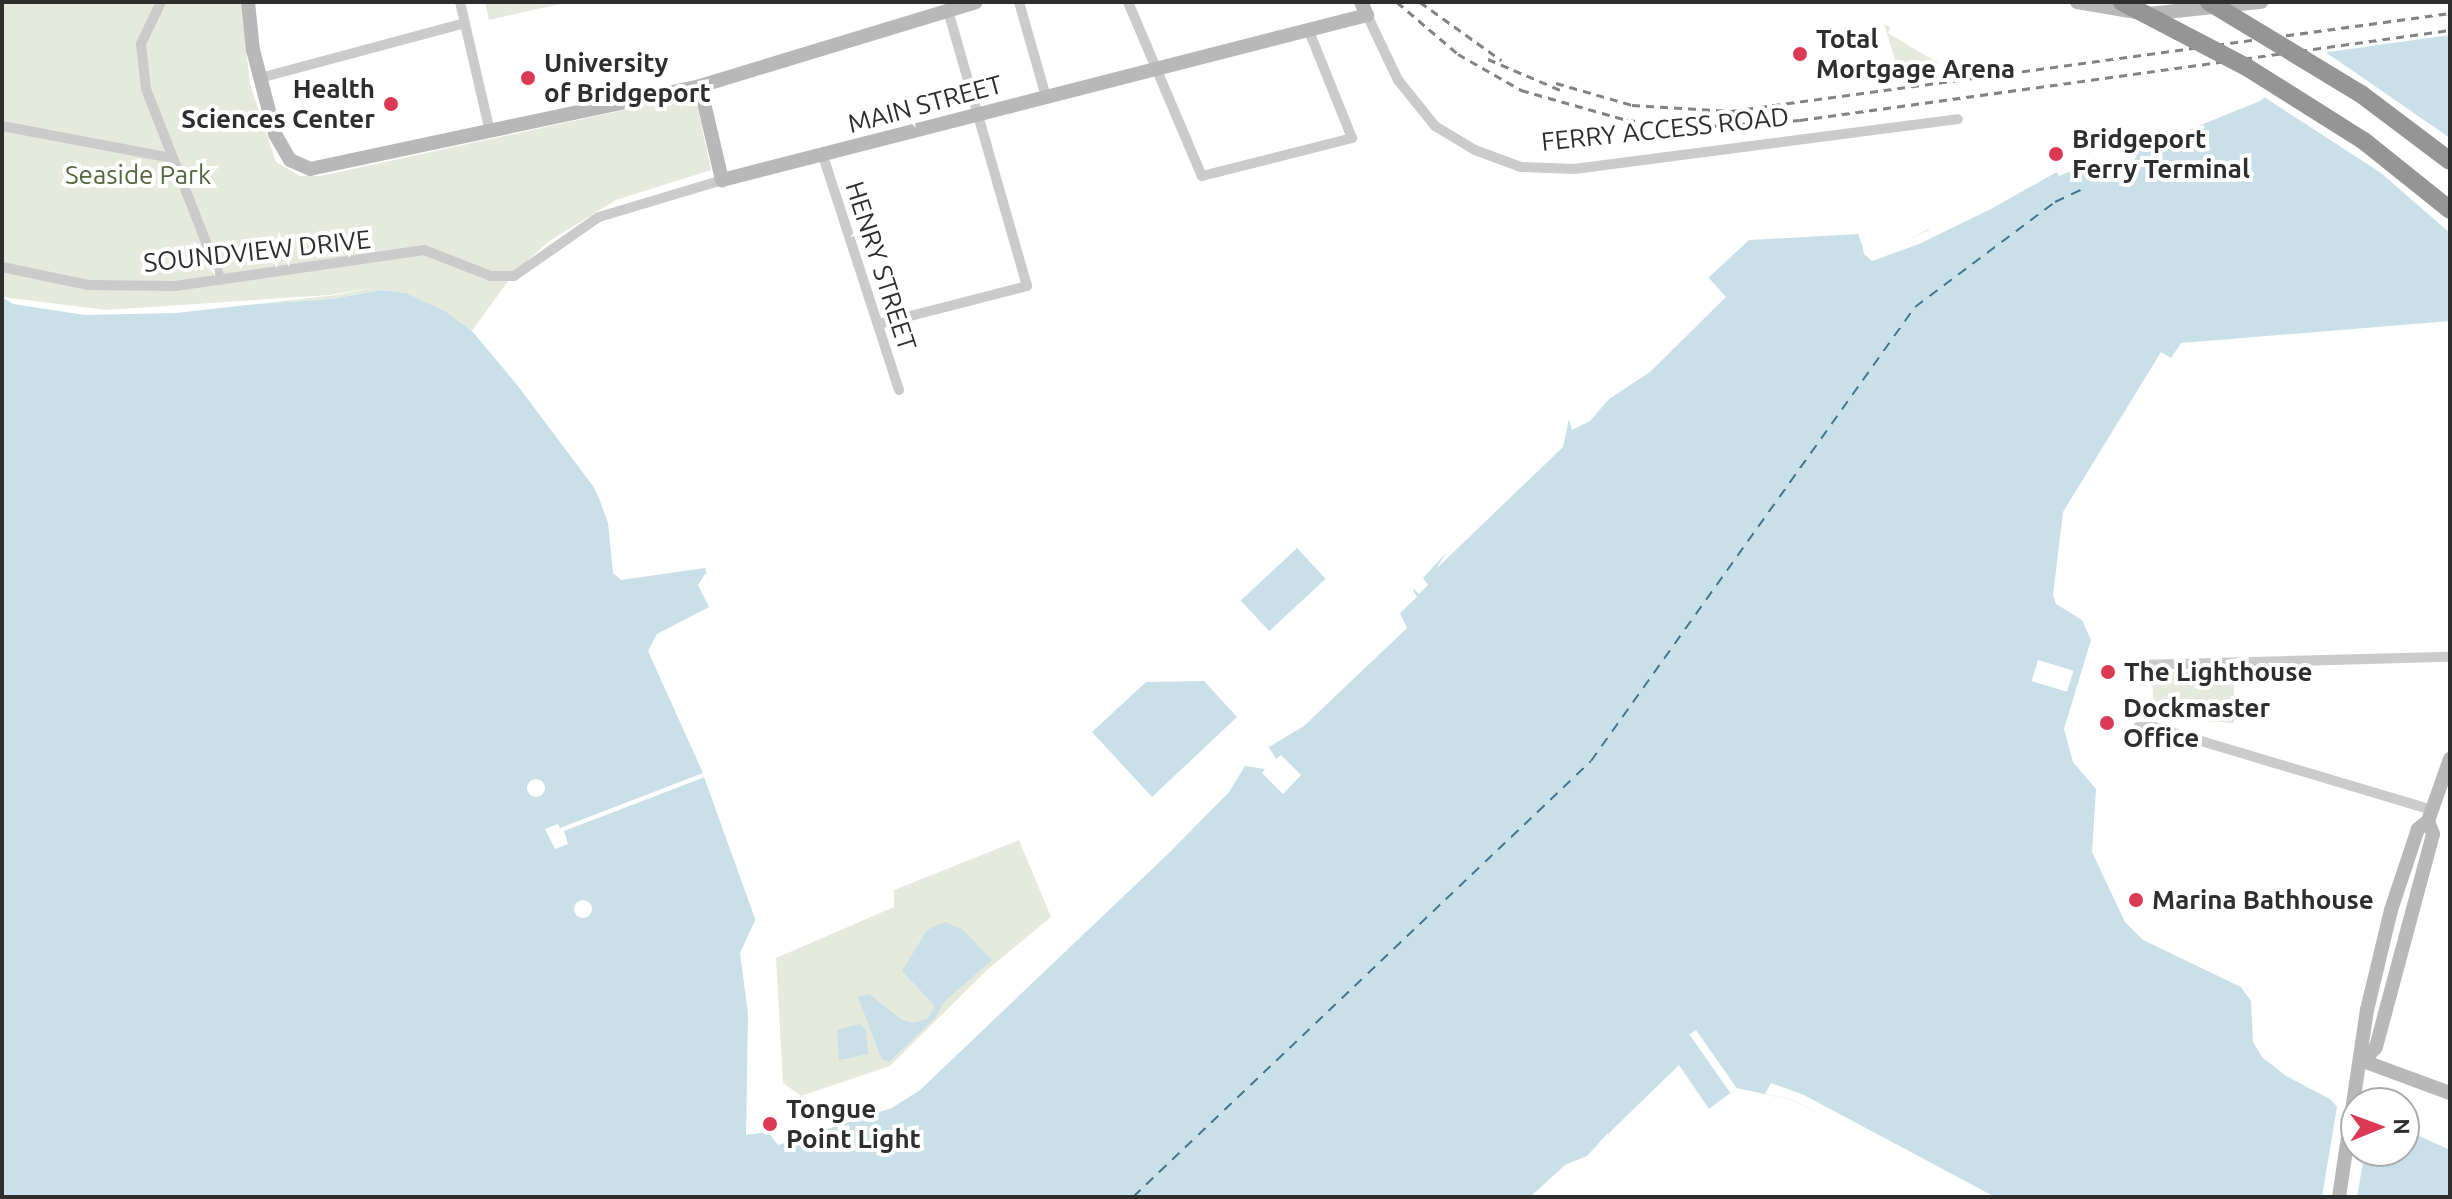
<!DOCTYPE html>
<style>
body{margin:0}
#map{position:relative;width:2452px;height:1199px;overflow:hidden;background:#fff;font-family:Ubuntu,sans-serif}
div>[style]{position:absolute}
.green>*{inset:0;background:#e5eadc}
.water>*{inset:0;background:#c9e0e9;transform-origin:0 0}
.pier>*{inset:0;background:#fff;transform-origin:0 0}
.round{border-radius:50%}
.ferry>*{height:2px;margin-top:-1px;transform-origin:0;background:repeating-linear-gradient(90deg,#40758b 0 10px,transparent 0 18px)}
.street>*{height:10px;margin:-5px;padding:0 5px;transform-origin:5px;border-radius:5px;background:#cbcbcb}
.secondary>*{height:14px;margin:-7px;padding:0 7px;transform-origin:7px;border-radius:7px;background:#b8b8b8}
.highway>*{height:18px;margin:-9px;padding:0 9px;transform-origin:9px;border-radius:9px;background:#959595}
.rail>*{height:3px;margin-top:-1.5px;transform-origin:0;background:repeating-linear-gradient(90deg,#838383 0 8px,transparent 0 14px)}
.highway-bridge>*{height:18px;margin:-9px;padding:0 9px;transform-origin:9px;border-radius:9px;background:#959595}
.dots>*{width:22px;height:22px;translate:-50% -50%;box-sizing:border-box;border:4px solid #fff;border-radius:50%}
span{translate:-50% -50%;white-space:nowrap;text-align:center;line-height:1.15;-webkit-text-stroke:8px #fff;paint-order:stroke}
.poi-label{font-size:26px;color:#2e2e2e;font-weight:700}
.left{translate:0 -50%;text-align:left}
.right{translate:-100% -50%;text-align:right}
.street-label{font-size:26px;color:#2e2e2e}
.park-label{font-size:26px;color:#55673e}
.frame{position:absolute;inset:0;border:4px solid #2e2e2e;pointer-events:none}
.north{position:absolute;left:2340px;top:1087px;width:80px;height:80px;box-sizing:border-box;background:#fff;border:2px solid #ababab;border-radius:50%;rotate:89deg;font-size:22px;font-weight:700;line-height:32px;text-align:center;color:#2e2e2e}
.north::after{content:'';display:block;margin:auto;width:28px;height:36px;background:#db3954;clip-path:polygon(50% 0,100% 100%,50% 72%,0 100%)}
</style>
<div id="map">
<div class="green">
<div style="clip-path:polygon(2px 2px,241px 2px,250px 84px,276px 162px,300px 176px,320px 176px,647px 105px,696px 100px,711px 170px,616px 200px,548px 242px,514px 273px,472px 331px,445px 311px,406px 293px,382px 290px,331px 299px,106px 314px,13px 304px,2px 298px)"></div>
<div style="clip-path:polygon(485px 2px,569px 2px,489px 20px)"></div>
<div style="clip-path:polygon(1884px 24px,1890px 27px,1888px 33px,1938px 63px,1898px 69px)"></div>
<div style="clip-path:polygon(2163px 672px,2234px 672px,2234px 723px,2174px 719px,2154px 713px,2152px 677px)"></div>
<div style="clip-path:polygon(1019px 840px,1051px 917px,987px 970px,890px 1066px,801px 1096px,783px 1083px,776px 958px,894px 907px,894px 890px)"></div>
</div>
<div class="water">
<div style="clip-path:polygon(2450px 35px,2450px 321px,2181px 343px,2171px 358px,2161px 352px,2063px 512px,2053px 595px,2056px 604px,2082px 620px,2091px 640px,2064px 729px,2073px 762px,2096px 789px,2092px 852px,2125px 922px,2143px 940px,2241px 987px,2251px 1001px,2253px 1042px,2262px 1057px,2286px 1076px,2330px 1099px,2356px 1127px,2356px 1151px,2404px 1151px,2404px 1129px,2450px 1150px,2450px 1197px,1987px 1197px,1792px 1100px,1737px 1088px,1709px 1109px,1679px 1065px,1609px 1133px,1610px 1142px,1544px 1197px,2px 1197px,2px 298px,106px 314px,331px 299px,382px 290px,406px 293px,445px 311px,472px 331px,518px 386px,593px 486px,636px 572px,656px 564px,705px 568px,718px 614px,661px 642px,658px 649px,758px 927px,769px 1109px,786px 1121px,892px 1085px,1243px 755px,1258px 763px,1266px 758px,1262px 743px,1414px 589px,1419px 594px,1428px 585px,1423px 578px,1446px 553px,1436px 543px,1615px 376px,1649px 359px,1707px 293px,1707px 279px,1749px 240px,1858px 234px,1866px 255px,1874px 257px,1972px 207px,1989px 210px,2091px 153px,2106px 183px,2129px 172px,2139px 150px,2260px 101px,2321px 53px)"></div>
<div style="left:1297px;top:548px;width:42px;height:77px;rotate:47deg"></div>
<div style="clip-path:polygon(1204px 681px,1237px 717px,1152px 797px,1092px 732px,1146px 682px)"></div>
<div style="clip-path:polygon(945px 922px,962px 929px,992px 960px,944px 1002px,935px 1018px,890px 1061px,882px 1060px,858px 997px,869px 994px,902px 1020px,914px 1023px,928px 1018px,935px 1006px,902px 971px,927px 930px)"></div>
<div style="clip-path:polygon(860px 1024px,866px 1030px,868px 1054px,839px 1060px,837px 1030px)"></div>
</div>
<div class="pier">
<div style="clip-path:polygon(2321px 49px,2450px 138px,2450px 233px,2381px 173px,2261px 95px)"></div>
<div style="clip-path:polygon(2091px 153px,2095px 161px,2059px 176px,2056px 170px)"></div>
<div style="clip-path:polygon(1972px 203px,1989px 210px,1919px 244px,1872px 261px,1864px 254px,1860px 234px,1866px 253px,1874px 254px,1929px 230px,1928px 221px,1953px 206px)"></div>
<div style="clip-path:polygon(1708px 277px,1726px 297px,1650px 372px,1609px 399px,1590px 421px,1572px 430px,1569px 419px,1563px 447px,1436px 569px,1446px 553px,1436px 543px,1442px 534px,1613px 373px,1650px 355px,1652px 343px,1704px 291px)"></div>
<div style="clip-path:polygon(383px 286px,336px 295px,176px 313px,85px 315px,13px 304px,2px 297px,106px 310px,330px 295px)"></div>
<div style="clip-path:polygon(593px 481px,638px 567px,688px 550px,705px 568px,621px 580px,613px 573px,608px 523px)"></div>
<div style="clip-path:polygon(706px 573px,722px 616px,662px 648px,725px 820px,705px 777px,564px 831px,568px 844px,555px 849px,545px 829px,558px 824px,560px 828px,703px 773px,648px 651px,657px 634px,709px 607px,698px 585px)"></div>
<div style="clip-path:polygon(1411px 587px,1417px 597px,1400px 613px,1407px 628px,1304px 726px,1269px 747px,1276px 759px,1281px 755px,1301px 775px,1283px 794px,1262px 773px,1265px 769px,1245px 766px,1229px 792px,1170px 852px,920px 1090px,892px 1108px,778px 1145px,768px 1132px,746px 1135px,748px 1014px,740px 953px,758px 914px,772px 1107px,786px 1117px,890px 1082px,1241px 752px,1260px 759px,1259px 734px)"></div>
<div style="left:2038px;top:660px;width:37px;height:22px;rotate:17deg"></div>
<div class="round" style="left:527px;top:779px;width:18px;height:18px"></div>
<div class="round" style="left:574px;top:900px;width:18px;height:18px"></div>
<div style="left:1696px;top:1030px;width:71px;height:8px;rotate:55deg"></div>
<div style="clip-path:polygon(1771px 1083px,1804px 1095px,1995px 1197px,1978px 1197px,1793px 1100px,1765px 1094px)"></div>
<div style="clip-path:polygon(2338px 1101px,2356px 1121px,2356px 1151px,2365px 1151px,2357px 1197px,2322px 1197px)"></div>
<div style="clip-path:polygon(1608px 1133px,1613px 1144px,1583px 1174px,1570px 1175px,1549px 1197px,1530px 1197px,1565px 1165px,1587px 1156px)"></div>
</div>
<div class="ferry">
<div style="left:1133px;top:1197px;width:632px;rotate:-43.59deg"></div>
<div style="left:1591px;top:761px;width:558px;rotate:-54.49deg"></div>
<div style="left:1915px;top:307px;width:175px;rotate:-36.9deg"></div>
<div style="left:2055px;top:202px;width:35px;rotate:-25deg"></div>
</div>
<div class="street">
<div style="left:161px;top:2px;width:47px;rotate:115.5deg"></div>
<div style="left:141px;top:44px;width:45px;rotate:83.7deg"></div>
<div style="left:146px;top:89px;width:205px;rotate:68.6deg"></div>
<div style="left:460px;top:2px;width:133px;rotate:77deg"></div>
<div style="left:1019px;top:2px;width:99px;rotate:74.1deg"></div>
<div style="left:1128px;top:2px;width:189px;rotate:67deg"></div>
<div style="left:1202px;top:176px;width:155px;rotate:-14.2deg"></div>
<div style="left:1352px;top:138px;width:115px;rotate:-111.9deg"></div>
<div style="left:1367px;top:15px;width:72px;rotate:64.5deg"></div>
<div style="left:1398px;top:80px;width:59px;rotate:51.2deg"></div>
<div style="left:1435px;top:126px;width:47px;rotate:31deg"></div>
<div style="left:1475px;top:150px;width:49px;rotate:20.3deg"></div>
<div style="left:1521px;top:167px;width:53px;rotate:2.2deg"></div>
<div style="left:1574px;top:169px;width:387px;rotate:-7.4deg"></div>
<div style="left:260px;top:78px;width:212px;rotate:-15deg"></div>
<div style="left:2px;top:126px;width:172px;rotate:10.7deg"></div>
<div style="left:823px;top:156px;width:246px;rotate:72deg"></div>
<div style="left:2px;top:267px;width:88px;rotate:11.8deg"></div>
<div style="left:88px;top:285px;width:87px;rotate:0.7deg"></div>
<div style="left:175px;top:286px;width:252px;rotate:-8.2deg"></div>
<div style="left:424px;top:250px;width:72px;rotate:21.2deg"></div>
<div style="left:491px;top:276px;width:23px"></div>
<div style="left:514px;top:276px;width:103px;rotate:-34.8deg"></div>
<div style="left:599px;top:217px;width:128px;rotate:-16.7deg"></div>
<div style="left:879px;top:324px;width:153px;rotate:-14.4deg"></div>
<div style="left:1027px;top:286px;width:286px;rotate:-106deg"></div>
<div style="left:2138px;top:665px;width:312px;rotate:-1.5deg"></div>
<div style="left:2138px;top:727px;width:16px"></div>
<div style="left:2154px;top:727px;width:290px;rotate:16.6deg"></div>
</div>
<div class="secondary">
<div style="left:248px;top:2px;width:48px;rotate:84.1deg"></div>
<div style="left:253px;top:50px;width:87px;rotate:75.3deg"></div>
<div style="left:275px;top:134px;width:30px;rotate:60deg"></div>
<div style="left:290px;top:160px;width:22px;rotate:24deg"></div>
<div style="left:310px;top:169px;width:399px;rotate:-12deg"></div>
<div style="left:700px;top:86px;width:288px;rotate:-16.9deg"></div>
<div style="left:2077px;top:2px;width:72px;rotate:9.6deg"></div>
<div style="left:2148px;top:14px;width:114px;rotate:-6.1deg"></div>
<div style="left:700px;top:86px;width:97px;rotate:76.8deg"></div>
<div style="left:722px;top:180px;width:666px;rotate:-14.35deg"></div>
<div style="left:1367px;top:15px;width:14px;rotate:-115deg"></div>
<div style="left:2363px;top:1061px;width:19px;rotate:-47deg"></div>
<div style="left:2376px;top:1047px;width:220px;rotate:-75deg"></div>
<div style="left:2433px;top:834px;width:14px;rotate:-111deg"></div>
<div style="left:2363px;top:1061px;width:93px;rotate:20.2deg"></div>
<div style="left:2339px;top:1197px;width:189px;rotate:-81.5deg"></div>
<div style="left:2367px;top:1010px;width:103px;rotate:-76.5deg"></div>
<div style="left:2391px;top:910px;width:85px;rotate:-71.6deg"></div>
<div style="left:2418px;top:829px;width:13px;rotate:-39deg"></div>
<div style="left:2428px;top:821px;width:66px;rotate:-70.5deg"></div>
</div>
<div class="highway">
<div style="left:2248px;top:68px;width:137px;rotate:32.2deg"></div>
<div style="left:2364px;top:141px;width:110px;rotate:38.7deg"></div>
</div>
<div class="rail">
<div style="left:1397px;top:2px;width:80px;rotate:40.4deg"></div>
<div style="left:1458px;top:54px;width:73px;rotate:29.7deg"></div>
<div style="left:1521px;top:90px;width:110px;rotate:15.8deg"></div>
<div style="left:1627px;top:120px;width:68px;rotate:5.9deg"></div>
<div style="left:1695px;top:127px;width:105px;rotate:-3.8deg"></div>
<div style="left:1800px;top:120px;width:656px;rotate:-7.88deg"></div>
<div style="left:1420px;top:2px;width:100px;rotate:35.6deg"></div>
<div style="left:1488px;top:59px;width:84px;rotate:23.2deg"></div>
<div style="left:1556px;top:83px;width:79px;rotate:16.1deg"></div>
<div style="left:1632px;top:105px;width:99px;rotate:3.5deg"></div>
<div style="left:1731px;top:111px;width:726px;rotate:-7.76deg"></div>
</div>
<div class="highway-bridge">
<div style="left:2122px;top:2px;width:142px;rotate:27.6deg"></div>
<div style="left:2209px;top:2px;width:178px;rotate:31.2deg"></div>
<div style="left:2361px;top:94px;width:111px;rotate:37deg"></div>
</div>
<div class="dots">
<div style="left:1800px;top:54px;background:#db3954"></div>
<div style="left:528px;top:78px;background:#db3954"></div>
<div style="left:391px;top:104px;background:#db3954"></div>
<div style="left:2056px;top:154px;background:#db3954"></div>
<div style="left:2108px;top:672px;background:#db3954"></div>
<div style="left:2107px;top:723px;background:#db3954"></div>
<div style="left:2136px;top:900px;background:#db3954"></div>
<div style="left:770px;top:1124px;background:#db3954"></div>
</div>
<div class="poi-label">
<span class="left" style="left:1816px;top:54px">Total<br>Mortgage Arena</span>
<span class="left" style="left:544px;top:78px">University<br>of Bridgeport</span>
<span class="right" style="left:375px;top:104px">Health<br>Sciences Center</span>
<span class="left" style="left:2072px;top:154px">Bridgeport<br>Ferry Terminal</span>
<span class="left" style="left:2124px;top:672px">The Lighthouse</span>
<span class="left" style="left:2123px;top:723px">Dockmaster<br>Office</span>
<span class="left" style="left:2152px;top:900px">Marina Bathhouse</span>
<span class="left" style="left:786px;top:1124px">Tongue<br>Point Light</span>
</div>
<div class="street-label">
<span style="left:925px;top:104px;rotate:-15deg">MAIN STREET</span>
<span style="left:1665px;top:129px;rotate:-6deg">FERRY ACCESS ROAD</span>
<span style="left:257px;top:251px;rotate:-6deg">SOUNDVIEW DRIVE</span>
<span style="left:881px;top:266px;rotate:72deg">HENRY STREET</span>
</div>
<div class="park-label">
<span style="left:138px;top:175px">Seaside Park</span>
</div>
<div class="frame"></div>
<div class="north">N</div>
</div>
